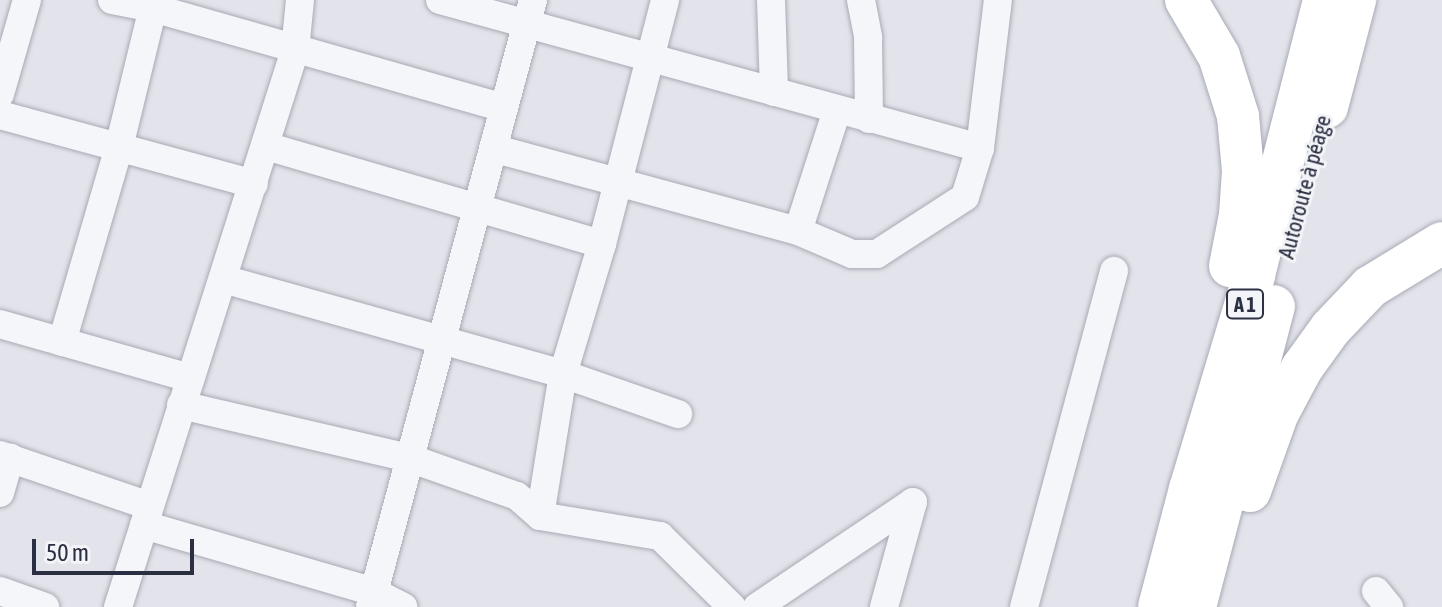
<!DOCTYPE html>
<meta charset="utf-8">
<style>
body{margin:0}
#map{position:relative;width:1442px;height:607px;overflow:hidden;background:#e3e4eb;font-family:"Asap Condensed",sans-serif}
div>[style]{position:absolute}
.roads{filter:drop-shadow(0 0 2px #a8aab5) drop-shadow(0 0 2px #a8aab5)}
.minor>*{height:28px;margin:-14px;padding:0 14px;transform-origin:14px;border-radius:14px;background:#f5f6f9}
.highway>*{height:42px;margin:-21px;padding:0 21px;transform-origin:21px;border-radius:21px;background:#fff}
span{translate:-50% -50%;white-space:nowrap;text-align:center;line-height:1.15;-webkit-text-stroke:6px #f2f4f8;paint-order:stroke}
.shield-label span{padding:2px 6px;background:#f2f4f8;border:2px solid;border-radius:6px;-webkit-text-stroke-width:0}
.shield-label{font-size:20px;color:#2b2f42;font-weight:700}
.street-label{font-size:22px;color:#2b2f42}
.scale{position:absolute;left:32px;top:539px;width:162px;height:36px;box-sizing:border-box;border:4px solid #2b2f42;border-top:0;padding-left:10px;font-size:24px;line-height:28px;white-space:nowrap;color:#2b2f42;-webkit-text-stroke:6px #f2f4f8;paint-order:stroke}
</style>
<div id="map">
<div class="roads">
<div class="minor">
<div style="left:112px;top:0;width:42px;rotate:11deg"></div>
<div style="left:153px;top:8px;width:365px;rotate:15.9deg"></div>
<div style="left:440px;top:0;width:560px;rotate:15.33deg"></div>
<div style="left:980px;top:148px;width:51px;rotate:107deg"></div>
<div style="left:965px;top:197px;width:105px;rotate:147.1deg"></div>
<div style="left:877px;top:254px;width:25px;rotate:180deg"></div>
<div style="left:852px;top:254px;width:59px;rotate:-156.9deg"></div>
<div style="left:798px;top:231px;width:316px;rotate:-164.8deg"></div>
<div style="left:771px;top:0;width:92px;rotate:88.1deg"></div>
<div style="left:861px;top:0;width:38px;rotate:79deg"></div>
<div style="left:868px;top:37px;width:82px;rotate:89.3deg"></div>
<div style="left:0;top:94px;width:98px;rotate:-74deg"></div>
<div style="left:0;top:115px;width:263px;rotate:15.2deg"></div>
<div style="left:266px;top:146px;width:350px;rotate:16.3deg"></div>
<div style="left:980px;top:148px;width:149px;rotate:-83.1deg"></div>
<div style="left:798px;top:231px;width:127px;rotate:-72.1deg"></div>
<div style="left:223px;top:279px;width:353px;rotate:15.6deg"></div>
<div style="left:563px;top:374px;width:122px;rotate:19.2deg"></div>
<div style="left:0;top:324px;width:198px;rotate:15.9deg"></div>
<div style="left:62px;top:342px;width:203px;rotate:-73.7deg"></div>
<div style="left:119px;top:147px;width:143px;rotate:-76.3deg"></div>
<div style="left:181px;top:405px;width:234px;rotate:13.1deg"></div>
<div style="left:409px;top:458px;width:114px;rotate:19.4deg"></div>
<div style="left:517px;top:496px;width:30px;rotate:41deg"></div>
<div style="left:540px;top:516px;width:122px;rotate:9.5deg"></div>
<div style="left:660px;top:536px;width:101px;rotate:44.6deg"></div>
<div style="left:0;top:455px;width:158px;rotate:18.8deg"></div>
<div style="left:0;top:493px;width:37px;rotate:-74deg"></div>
<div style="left:540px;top:516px;width:144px;rotate:-80.8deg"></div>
<div style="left:563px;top:374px;width:136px;rotate:-73.3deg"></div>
<div style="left:602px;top:244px;width:252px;rotate:-75.5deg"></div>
<div style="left:144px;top:525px;width:240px;rotate:16.2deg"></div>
<div style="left:374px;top:592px;width:33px;rotate:27deg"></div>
<div style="left:0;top:591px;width:48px;rotate:19.6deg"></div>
<div style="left:1376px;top:591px;width:21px;rotate:51deg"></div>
<div style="left:118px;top:607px;width:584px;rotate:-72.37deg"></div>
<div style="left:295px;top:50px;width:50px;rotate:-84.3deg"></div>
<div style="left:370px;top:607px;width:629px;rotate:-74.97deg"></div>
<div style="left:757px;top:607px;width:188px;rotate:-33.9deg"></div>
<div style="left:884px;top:607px;width:109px;rotate:-74.6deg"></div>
<div style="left:1024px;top:607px;width:348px;rotate:-75deg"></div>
</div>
<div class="highway">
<div style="left:1186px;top:0;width:65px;rotate:59.5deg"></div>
<div style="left:1219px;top:56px;width:63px;rotate:72.4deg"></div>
<div style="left:1238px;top:116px;width:55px;rotate:84.8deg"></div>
<div style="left:1243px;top:171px;width:44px;rotate:93.9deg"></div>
<div style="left:1240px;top:215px;width:52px;rotate:101.1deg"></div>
<div style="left:1327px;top:107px;width:111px;rotate:-75.3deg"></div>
<div style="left:1250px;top:491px;width:81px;rotate:-70.4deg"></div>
<div style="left:1277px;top:415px;width:53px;rotate:-62deg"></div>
<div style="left:1302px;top:368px;width:49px;rotate:-54.1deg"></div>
<div style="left:1331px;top:328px;width:57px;rotate:-46.4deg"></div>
<div style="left:1370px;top:287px;width:84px;rotate:-31.4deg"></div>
<div style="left:1159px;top:607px;width:122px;rotate:-75.3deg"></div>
<div style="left:1190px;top:489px;width:223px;rotate:-73.3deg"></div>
<div style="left:1254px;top:275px;width:284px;rotate:-75.7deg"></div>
<div style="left:1195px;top:607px;width:311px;rotate:-75.3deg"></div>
</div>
</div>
<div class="shield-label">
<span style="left:1245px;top:304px">A 1</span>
</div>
<div class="street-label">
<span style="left:1305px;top:187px;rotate:-75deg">Autoroute à péage</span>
</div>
<div class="scale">50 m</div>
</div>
